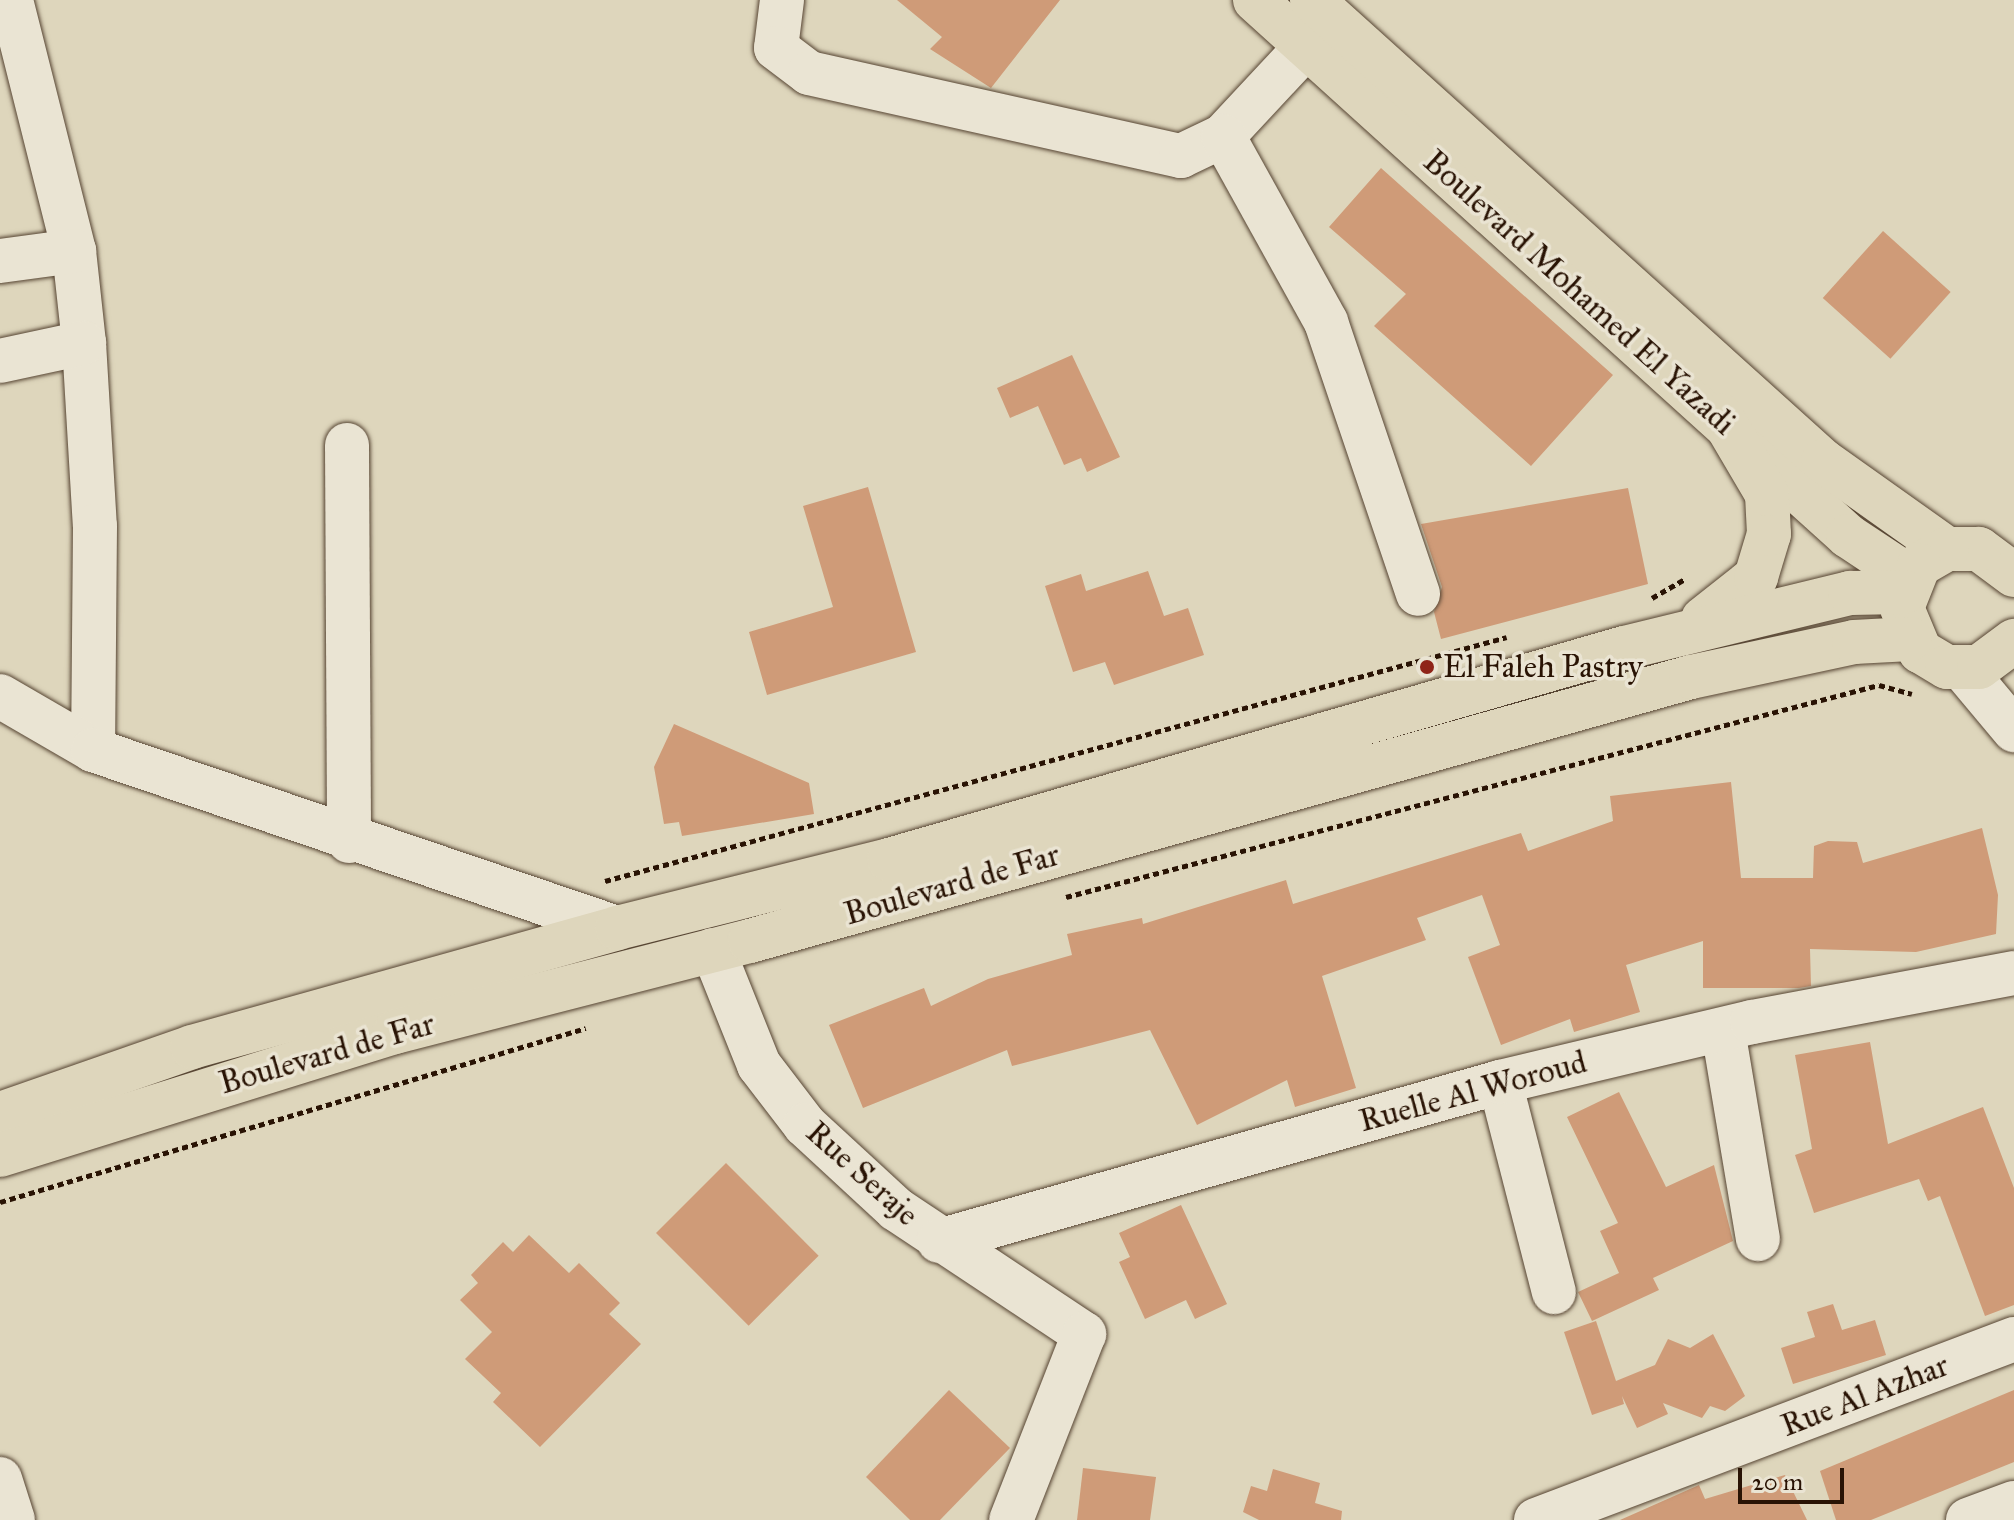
<!DOCTYPE html>
<style>
body{margin:0}
#map{position:relative;width:2014px;height:1520px;overflow:hidden;background:#ded6bc;font-family:"IM FELL Great Primer",serif}
div>[style]{position:absolute}
.building>*{inset:0;background:#cf9b78;transform-origin:0 0}
.path>*{height:5px;margin-top:-2.5px;transform-origin:0;background:repeating-linear-gradient(90deg,#291304 0 6px,transparent 0 10px)}
.roads{filter:drop-shadow(0 0 2px #564432) drop-shadow(0 0 2px #564432)}
.minor>*{height:44px;margin:-22px;padding:0 22px;transform-origin:22px;border-radius:22px;background:#eae4d3}
.major>*{height:44px;margin:-22px;padding:0 22px;transform-origin:22px;border-radius:22px;background:#ded6bc}
.highway>*{height:44px;margin:-22px;padding:0 22px;transform-origin:22px;border-radius:22px;background:#ded6bc}
.dots>*{width:22px;height:22px;translate:-50% -50%;box-sizing:border-box;border:4px solid #eae4d3;border-radius:50%}
span{translate:-50% -50%;white-space:nowrap;text-align:center;line-height:1.15;-webkit-text-stroke:7px #eae4d3;paint-order:stroke}
.street-label{font-size:32px;color:#291304}
.poi-label{font-size:32px;color:#291304}
.left{translate:0 -50%;text-align:left}
.scale{position:absolute;left:1738px;top:1468px;width:106px;height:36px;box-sizing:border-box;border:4px solid #291304;border-top:0;padding-left:10px;font-size:24px;line-height:28px;white-space:nowrap;color:#291304;-webkit-text-stroke:6px #eae4d3;paint-order:stroke}
</style>
<div id="map">
<div class="building">
<div style="clip-path:polygon(897px 0,1060px 0,991px 88px,930px 49px,942px 37px)"></div>
<div style="clip-path:polygon(1381px 168px,1613px 375px,1531px 466px,1374px 326px,1406px 294px,1329px 227px)"></div>
<div style="left:1883px;top:231px;width:91px;height:90px;rotate:42deg"></div>
<div style="clip-path:polygon(1072px 355px,1120px 457px,1087px 472px,1081px 458px,1064px 465px,1038px 406px,1010px 418px,997px 388px)"></div>
<div style="clip-path:polygon(868px 487px,916px 652px,767px 695px,749px 632px,833px 607px,803px 506px)"></div>
<div style="clip-path:polygon(1628px 488px,1648px 584px,1441px 639px,1434px 612px,1442px 587px,1421px 524px)"></div>
<div style="clip-path:polygon(1148px 571px,1164px 616px,1188px 608px,1204px 655px,1114px 685px,1105px 662px,1073px 672px,1045px 586px,1081px 574px,1086px 591px)"></div>
<div style="clip-path:polygon(674px 724px,809px 783px,814px 814px,682px 836px,679px 822px,664px 824px,654px 767px)"></div>
<div style="clip-path:polygon(1731px 782px,1741px 878px,1813px 878px,1814px 846px,1828px 841px,1857px 842px,1863px 863px,1982px 828px,1998px 895px,1996px 934px,1916px 952px,1810px 949px,1811px 986px,1799px 988px,1703px 988px,1703px 941px,1626px 965px,1640px 1012px,1574px 1032px,1570px 1019px,1501px 1045px,1468px 957px,1500px 945px,1482px 895px,1417px 918px,1426px 940px,1322px 976px,1356px 1088px,1295px 1107px,1287px 1080px,1197px 1125px,1150px 1030px,1012px 1066px,1007px 1050px,863px 1108px,829px 1025px,924px 988px,931px 1006px,988px 979px,1072px 955px,1067px 934px,1142px 918px,1143px 924px,1286px 880px,1293px 904px,1521px 833px,1528px 851px,1613px 821px,1610px 796px)"></div>
<div style="clip-path:polygon(1870px 1042px,1888px 1144px,1983px 1107px,2014px 1188px,2014px 1305px,1985px 1316px,1940px 1196px,1928px 1201px,1919px 1179px,1814px 1213px,1795px 1155px,1812px 1149px,1795px 1055px)"></div>
<div style="clip-path:polygon(1619px 1092px,1666px 1187px,1714px 1165px,1733px 1241px,1653px 1278px,1659px 1290px,1592px 1321px,1578px 1292px,1619px 1273px,1600px 1231px,1618px 1223px,1567px 1117px)"></div>
<div style="left:726px;top:1163px;width:131px;height:99px;rotate:45deg"></div>
<div style="clip-path:polygon(1181px 1205px,1227px 1304px,1195px 1319px,1186px 1300px,1145px 1319px,1119px 1262px,1130px 1257px,1119px 1233px)"></div>
<div style="clip-path:polygon(529px 1235px,569px 1273px,579px 1263px,620px 1303px,609px 1314px,641px 1344px,540px 1447px,493px 1402px,501px 1393px,465px 1359px,492px 1332px,460px 1300px,478px 1283px,471px 1275px,503px 1242px,513px 1252px)"></div>
<div style="clip-path:polygon(1833px 1304px,1842px 1330px,1875px 1320px,1886px 1355px,1793px 1384px,1781px 1348px,1815px 1337px,1807px 1312px)"></div>
<div style="clip-path:polygon(1596px 1321px,1616px 1381px,1655px 1365px,1668px 1339px,1690px 1348px,1713px 1334px,1745px 1396px,1725px 1411px,1710px 1406px,1702px 1418px,1663px 1403px,1668px 1414px,1637px 1428px,1622px 1396px,1624px 1404px,1592px 1415px,1564px 1332px)"></div>
<div style="clip-path:polygon(949px 1390px,1010px 1448px,940px 1520px,910px 1520px,866px 1477px)"></div>
<div style="clip-path:polygon(2014px 1390px,2014px 1462px,1871px 1520px,1836px 1520px,1820px 1471px)"></div>
<div style="clip-path:polygon(1083px 1468px,1156px 1477px,1150px 1520px,1077px 1520px)"></div>
<div style="clip-path:polygon(1273px 1469px,1320px 1483px,1315px 1503px,1342px 1511px,1341px 1520px,1259px 1520px,1243px 1512px,1251px 1486px,1267px 1491px)"></div>
<div style="clip-path:polygon(1785px 1475px,1807px 1520px,1620px 1520px,1699px 1485px,1705px 1499px)"></div>
</div>
<div class="path">
<div style="left:1652px;top:598px;width:38px;rotate:-30deg"></div>
<div style="left:605px;top:881px;width:934px;rotate:-15.14deg"></div>
<div style="left:1066px;top:897px;width:840px;rotate:-14.62deg"></div>
<div style="left:1879px;top:685px;width:34px;rotate:15deg"></div>
<div style="left:0;top:1202px;width:611px;rotate:-16.54deg"></div>
</div>
<div class="roads">
<div class="minor">
<div style="left:11px;top:0;width:259px;rotate:75.9deg"></div>
<div style="left:74px;top:251px;width:93px;rotate:83.8deg"></div>
<div style="left:84px;top:343px;width:183px;rotate:86.6deg"></div>
<div style="left:95px;top:526px;width:224px;rotate:90.5deg"></div>
<div style="left:782px;top:0;width:48px;rotate:97.1deg"></div>
<div style="left:776px;top:48px;width:41px;rotate:37.1deg"></div>
<div style="left:809px;top:73px;width:381px;rotate:12.6deg"></div>
<div style="left:1181px;top:156px;width:47px;rotate:-25.5deg"></div>
<div style="left:1223px;top:136px;width:122px;rotate:-47deg"></div>
<div style="left:1223px;top:136px;width:213px;rotate:61deg"></div>
<div style="left:1326px;top:322px;width:287px;rotate:71.3deg"></div>
<div style="left:0;top:261px;width:75px;rotate:-7.7deg"></div>
<div style="left:0;top:361px;width:86px;rotate:-12.1deg"></div>
<div style="left:347px;top:445px;width:396px;rotate:89.7deg"></div>
<div style="left:1963px;top:669px;width:80px;rotate:50.1deg"></div>
<div style="left:0;top:696px;width:108px;rotate:30.1deg"></div>
<div style="left:93px;top:750px;width:553px;rotate:18.76deg"></div>
<div style="left:713px;top:950px;width:124px;rotate:68.2deg"></div>
<div style="left:759px;top:1065px;width:76px;rotate:52.5deg"></div>
<div style="left:805px;top:1125px;width:124px;rotate:42.7deg"></div>
<div style="left:896px;top:1209px;width:226px;rotate:33.6deg"></div>
<div style="left:1084px;top:1334px;width:200px;rotate:111.4deg"></div>
<div style="left:1723px;top:1030px;width:212px;rotate:80.5deg"></div>
<div style="left:1500px;top:1082px;width:217px;rotate:75.6deg"></div>
<div style="left:939px;top:1241px;width:583px;rotate:-15.82deg"></div>
<div style="left:1500px;top:1082px;width:259px;rotate:-13.4deg"></div>
<div style="left:1752px;top:1022px;width:267px;rotate:-10.6deg"></div>
<div style="left:0;top:1479px;width:43px;rotate:72.4deg"></div>
<div style="left:1536px;top:1520px;width:511px;rotate:-20.74deg"></div>
<div style="left:1968px;top:1520px;width:49px;rotate:-20.3deg"></div>
</div>
<div class="major">
<div style="left:1255px;top:0;width:799px;rotate:42.11deg"></div>
<div style="left:1848px;top:536px;width:74px;rotate:33.5deg"></div>
<div style="left:1312px;top:0;width:688px;rotate:42.06deg"></div>
<div style="left:1823px;top:461px;width:152px;rotate:35.4deg"></div>
<div style="left:2014px;top:575px;width:44px;rotate:-143.4deg"></div>
<div style="left:1979px;top:549px;width:32px;rotate:180deg"></div>
<div style="left:1947px;top:549px;width:32px;rotate:150deg"></div>
<div style="left:1919px;top:565px;width:46px;rotate:111.6deg"></div>
<div style="left:1902px;top:608px;width:47px;rotate:67.3deg"></div>
<div style="left:1920px;top:651px;width:31px;rotate:31deg"></div>
<div style="left:1947px;top:667px;width:32px"></div>
<div style="left:1979px;top:667px;width:44px;rotate:-36.6deg"></div>
</div>
<div class="highway">
<div style="left:1703px;top:619px;width:68px;rotate:-38.4deg"></div>
<div style="left:1756px;top:577px;width:45px;rotate:-73.2deg"></div>
<div style="left:1769px;top:534px;width:40px;rotate:-92.9deg"></div>
<div style="left:1767px;top:494px;width:91px;rotate:-120.5deg"></div>
<div style="left:0;top:1114px;width:203px;rotate:-19.2deg"></div>
<div style="left:192px;top:1047px;width:441px;rotate:-15.6deg"></div>
<div style="left:617px;top:928px;width:280px;rotate:-14deg"></div>
<div style="left:889px;top:860px;width:765px;rotate:-16.09deg"></div>
<div style="left:1624px;top:648px;width:233px;rotate:-13.7deg"></div>
<div style="left:1850px;top:593px;width:54px;rotate:-1.1deg"></div>
<div style="left:0;top:1155px;width:414px;rotate:-17.3deg"></div>
<div style="left:395px;top:1032px;width:366px;rotate:-14.4deg"></div>
<div style="left:750px;top:941px;width:977px;rotate:-15.67deg"></div>
<div style="left:1691px;top:677px;width:167px;rotate:-12.1deg"></div>
<div style="left:1854px;top:642px;width:56px;rotate:-3.1deg"></div>
</div>
</div>
<div class="dots">
<div style="left:1427px;top:667px;background:#8f2418"></div>
</div>
<div class="street-label">
<span style="left:1579px;top:293px;rotate:42deg">Boulevard Mohamed El Yazadi</span>
<span style="left:952px;top:885px;rotate:-16deg">Boulevard de Far</span>
<span style="left:327px;top:1054px;rotate:-16deg">Boulevard de Far</span>
<span style="left:1473px;top:1092px;rotate:-15deg">Ruelle Al Woroud</span>
<span style="left:862px;top:1174px;rotate:42deg">Rue Seraje</span>
<span style="left:1865px;top:1396px;rotate:-21deg">Rue Al Azhar</span>
</div>
<div class="poi-label">
<span class="left" style="left:1443px;top:667px">El Faleh Pastry</span>
</div>
<div class="scale">20 m</div>
</div>
